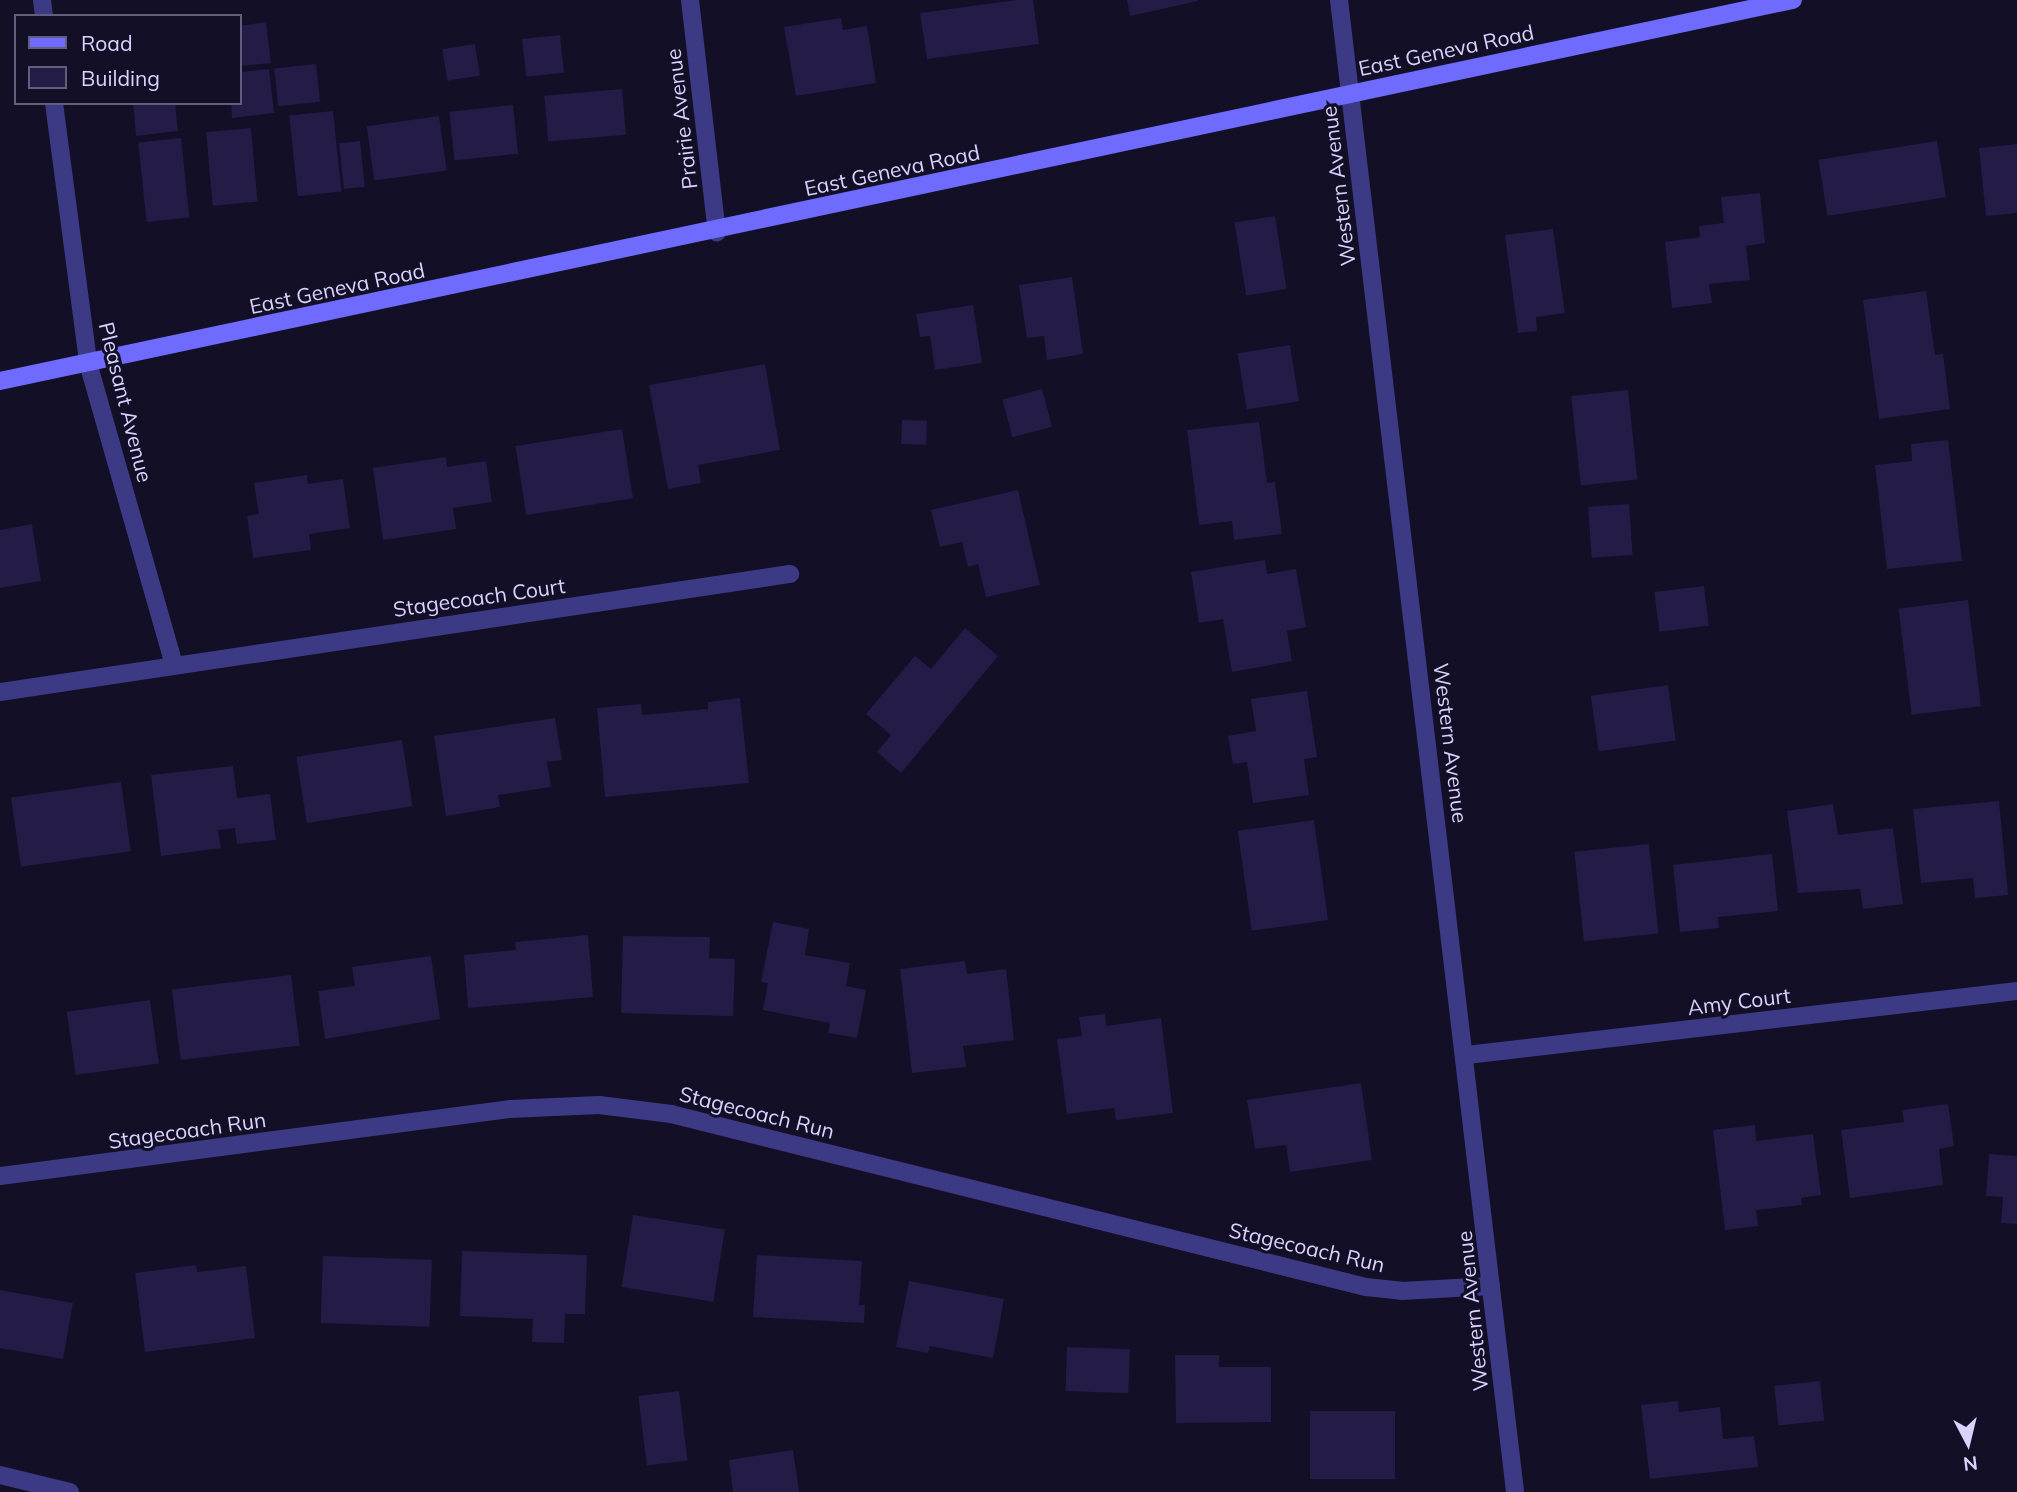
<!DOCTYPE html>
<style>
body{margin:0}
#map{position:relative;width:2017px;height:1492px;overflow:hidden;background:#130f26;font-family:Mulish,sans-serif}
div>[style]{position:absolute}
.building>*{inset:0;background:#241b47;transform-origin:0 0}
.minor>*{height:18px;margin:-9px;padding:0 9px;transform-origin:9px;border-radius:9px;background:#3d3a85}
.tertiary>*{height:18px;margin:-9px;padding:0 9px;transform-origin:9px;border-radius:9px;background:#3d3a85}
.secondary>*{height:18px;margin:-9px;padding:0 9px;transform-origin:9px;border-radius:9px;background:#6f6bff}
span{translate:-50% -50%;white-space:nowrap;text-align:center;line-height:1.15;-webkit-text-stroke:6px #130f26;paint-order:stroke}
.street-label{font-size:21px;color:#d9d4ff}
.legend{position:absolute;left:14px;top:14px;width:228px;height:91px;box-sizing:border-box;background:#130f26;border:2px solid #625e7d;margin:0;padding:9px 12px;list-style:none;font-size:21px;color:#d9d4ff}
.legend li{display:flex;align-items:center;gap:14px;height:35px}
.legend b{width:35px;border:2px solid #625e7d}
.north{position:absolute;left:1933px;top:1408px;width:70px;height:70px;-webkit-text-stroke:5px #130f26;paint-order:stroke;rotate:173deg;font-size:19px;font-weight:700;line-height:28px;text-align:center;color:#d9d4ff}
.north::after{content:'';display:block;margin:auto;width:24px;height:32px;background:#d9d4ff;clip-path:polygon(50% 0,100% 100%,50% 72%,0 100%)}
</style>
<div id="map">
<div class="building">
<div style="clip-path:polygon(1017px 0,1033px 0,1039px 44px,927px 59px,920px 13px)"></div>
<div style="clip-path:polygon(1127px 0,1198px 0,1198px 1px,1130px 16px)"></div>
<div style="clip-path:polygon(841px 18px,843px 30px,867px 26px,876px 83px,796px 96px,784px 27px)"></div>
<div style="clip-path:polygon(266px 22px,271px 63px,240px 66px,240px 26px)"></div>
<div style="left:560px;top:35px;width:38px;height:38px;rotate:84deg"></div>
<div style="left:475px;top:44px;width:32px;height:33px;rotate:81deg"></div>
<div style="left:316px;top:64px;width:38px;height:42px;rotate:84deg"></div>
<div style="clip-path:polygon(269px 69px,274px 113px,232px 118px,231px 103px,240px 103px,240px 72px)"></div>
<div style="left:622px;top:89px;width:46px;height:78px;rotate:85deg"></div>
<div style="clip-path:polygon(133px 103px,175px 103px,178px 131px,136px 136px)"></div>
<div style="left:513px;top:105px;width:49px;height:64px;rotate:84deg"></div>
<div style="left:333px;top:111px;width:81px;height:44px;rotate:84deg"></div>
<div style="left:439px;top:116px;width:55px;height:73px;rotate:82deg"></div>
<div style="left:251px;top:128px;width:74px;height:45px;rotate:85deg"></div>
<div style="left:181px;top:138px;width:80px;height:43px;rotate:84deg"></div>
<div style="left:360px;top:141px;width:46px;height:21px;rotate:84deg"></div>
<div style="left:1937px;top:141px;width:57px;height:120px;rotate:81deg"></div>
<div style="clip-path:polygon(2017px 144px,2017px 213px,1986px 216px,1979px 148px)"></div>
<div style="clip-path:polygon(1760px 193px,1765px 243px,1746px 246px,1750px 280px,1709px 284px,1712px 303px,1672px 308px,1665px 242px,1700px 237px,1699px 226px,1724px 223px,1721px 197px)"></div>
<div style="left:1275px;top:216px;width:74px;height:41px;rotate:81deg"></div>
<div style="clip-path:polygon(1553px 229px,1565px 313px,1536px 317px,1537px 331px,1518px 333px,1505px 235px)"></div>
<div style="clip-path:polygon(1072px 277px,1083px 354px,1047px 360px,1044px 336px,1027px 338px,1019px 285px)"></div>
<div style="clip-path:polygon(1926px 291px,1935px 355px,1943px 354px,1950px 409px,1879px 419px,1863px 300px)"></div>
<div style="clip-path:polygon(973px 305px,982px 363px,935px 370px,930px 336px,920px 337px,916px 314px)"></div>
<div style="left:1290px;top:345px;width:57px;height:53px;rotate:81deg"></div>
<div style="clip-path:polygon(765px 364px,780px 450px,698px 465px,701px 483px,668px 489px,649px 385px)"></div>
<div style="left:1042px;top:389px;width:39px;height:41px;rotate:75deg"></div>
<div style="left:1628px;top:390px;width:90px;height:57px;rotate:84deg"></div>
<div style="left:902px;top:420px;width:25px;height:24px;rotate:2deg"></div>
<div style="clip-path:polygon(1259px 422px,1267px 483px,1275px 482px,1282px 534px,1234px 540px,1232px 521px,1199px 525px,1187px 430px)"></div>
<div style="left:622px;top:429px;width:70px;height:108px;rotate:81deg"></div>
<div style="clip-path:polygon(1948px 440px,1962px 561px,1887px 569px,1875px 465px,1912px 461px,1911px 444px)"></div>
<div style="clip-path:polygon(446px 457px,447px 467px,486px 461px,492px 502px,453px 508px,456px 529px,383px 540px,373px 468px)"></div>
<div style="clip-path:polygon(307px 475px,308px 484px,343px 479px,350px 528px,309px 534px,311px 550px,253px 558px,247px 516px,259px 514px,254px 483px)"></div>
<div style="clip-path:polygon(1018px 490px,1040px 585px,986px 597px,978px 564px,968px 567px,962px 542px,940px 547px,931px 510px)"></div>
<div style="left:1629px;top:504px;width:51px;height:41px;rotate:86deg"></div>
<div style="clip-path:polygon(32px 524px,41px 581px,0 588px,0 530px)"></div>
<div style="clip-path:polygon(1265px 560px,1267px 574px,1296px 569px,1306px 627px,1287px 631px,1292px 661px,1232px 672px,1223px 619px,1199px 623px,1191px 572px)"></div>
<div style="left:1704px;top:586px;width:40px;height:50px;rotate:83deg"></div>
<div style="left:1968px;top:600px;width:107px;height:70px;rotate:83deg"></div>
<div style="clip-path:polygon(965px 628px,998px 656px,901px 773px,877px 752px,891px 735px,866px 714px,915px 656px,931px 669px)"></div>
<div style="left:1668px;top:685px;width:56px;height:78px;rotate:82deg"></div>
<div style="clip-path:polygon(1307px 691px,1317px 757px,1304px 759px,1309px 795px,1253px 803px,1247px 762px,1233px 764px,1228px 736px,1256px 731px,1251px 699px)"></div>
<div style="clip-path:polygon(740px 698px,749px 783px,605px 797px,597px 708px,641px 704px,642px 715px,708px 709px,708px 702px)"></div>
<div style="clip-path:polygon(555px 718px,562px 760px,547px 762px,551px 787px,498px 795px,500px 807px,446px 816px,434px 736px)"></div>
<div style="left:402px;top:740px;width:67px;height:107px;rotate:81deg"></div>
<div style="clip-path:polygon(233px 766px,237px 798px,270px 794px,276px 840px,237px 844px,235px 828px,218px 830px,221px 848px,161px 856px,151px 775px)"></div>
<div style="left:121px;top:782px;width:70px;height:111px;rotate:82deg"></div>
<div style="clip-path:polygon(1999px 801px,2008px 895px,1975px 898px,1973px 878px,1921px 883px,1913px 809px)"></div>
<div style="clip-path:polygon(1833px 804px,1838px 835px,1893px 828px,1903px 904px,1863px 909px,1860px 889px,1798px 893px,1787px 811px)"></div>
<div style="left:1314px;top:820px;width:101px;height:77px;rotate:82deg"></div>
<div style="left:1649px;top:844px;width:90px;height:75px;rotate:84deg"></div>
<div style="clip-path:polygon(1772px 854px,1778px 911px,1718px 917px,1719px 928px,1680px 932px,1673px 865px)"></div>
<div style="clip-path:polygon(773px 922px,809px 929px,805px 955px,850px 963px,846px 986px,866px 990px,857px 1038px,828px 1033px,830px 1023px,763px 1010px,768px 983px,761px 982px)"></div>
<div style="clip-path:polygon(588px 935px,593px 997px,468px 1008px,464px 955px,516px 950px,515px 942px)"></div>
<div style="clip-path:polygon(623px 936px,710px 937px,709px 958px,735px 959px,733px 1016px,621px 1013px)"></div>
<div style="clip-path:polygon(431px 956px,440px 1019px,325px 1039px,318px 991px,355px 986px,352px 967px)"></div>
<div style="clip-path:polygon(965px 961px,967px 974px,1006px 969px,1014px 1040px,963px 1046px,966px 1067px,912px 1073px,900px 969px)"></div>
<div style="left:291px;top:975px;width:71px;height:120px;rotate:83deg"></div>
<div style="left:150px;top:1000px;width:64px;height:84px;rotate:82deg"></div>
<div style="clip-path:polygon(1105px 1014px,1106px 1026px,1161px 1018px,1173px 1113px,1116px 1120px,1114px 1108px,1067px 1114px,1057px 1039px,1082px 1036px,1079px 1017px)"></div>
<div style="clip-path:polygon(1361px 1083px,1372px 1160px,1290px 1172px,1286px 1145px,1255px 1149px,1247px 1100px)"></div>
<div style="clip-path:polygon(1948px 1104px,1954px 1146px,1939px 1149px,1943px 1185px,1850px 1198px,1841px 1130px,1904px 1122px,1902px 1110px)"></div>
<div style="clip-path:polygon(1755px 1125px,1756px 1141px,1813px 1134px,1821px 1195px,1801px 1198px,1802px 1205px,1756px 1210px,1758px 1226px,1725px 1230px,1713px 1130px)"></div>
<div style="clip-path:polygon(1989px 1154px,2017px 1156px,2017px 1224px,2001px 1223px,2003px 1197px,1986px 1196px)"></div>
<div style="left:633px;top:1215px;width:93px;height:73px;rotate:9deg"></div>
<div style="clip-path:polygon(462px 1251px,587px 1255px,585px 1314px,565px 1314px,564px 1343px,532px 1342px,533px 1319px,460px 1316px)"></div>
<div style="clip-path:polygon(757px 1255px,862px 1261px,859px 1305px,865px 1305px,864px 1323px,753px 1317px)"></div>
<div style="left:323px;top:1256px;width:109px;height:67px;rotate:2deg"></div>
<div style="clip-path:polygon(196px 1265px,197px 1272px,246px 1266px,255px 1338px,145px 1352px,135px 1273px)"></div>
<div style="clip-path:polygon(909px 1281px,1004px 1299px,993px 1358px,930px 1346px,928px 1353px,896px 1347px)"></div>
<div style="clip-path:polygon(0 1290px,73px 1303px,63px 1359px,0 1348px)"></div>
<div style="left:1067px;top:1347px;width:63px;height:44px;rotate:2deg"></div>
<div style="clip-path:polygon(1175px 1355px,1219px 1355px,1219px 1367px,1271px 1367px,1271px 1422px,1176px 1423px)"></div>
<div style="left:1820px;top:1381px;width:40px;height:46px;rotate:84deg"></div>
<div style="left:679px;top:1391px;width:70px;height:41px;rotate:83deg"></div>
<div style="clip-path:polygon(1678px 1401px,1679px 1412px,1720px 1407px,1723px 1439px,1754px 1436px,1758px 1467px,1650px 1479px,1641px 1405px)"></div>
<div style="left:1310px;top:1411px;width:85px;height:68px"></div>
<div style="clip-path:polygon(793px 1450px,799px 1492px,733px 1492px,729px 1460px)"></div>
</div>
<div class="minor">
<div style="left:42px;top:0;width:16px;rotate:83deg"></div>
<div style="left:690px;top:0;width:234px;rotate:83.4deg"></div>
<div style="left:1339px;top:0;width:1502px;rotate:83.27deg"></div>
<div style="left:54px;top:103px;width:262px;rotate:82.5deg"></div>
<div style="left:88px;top:363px;width:314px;rotate:74.1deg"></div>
<div style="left:0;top:692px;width:799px;rotate:-8.5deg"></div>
<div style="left:1467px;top:1055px;width:554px;rotate:-6.64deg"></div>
<div style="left:0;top:1176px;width:514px;rotate:-7.48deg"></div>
<div style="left:510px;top:1109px;width:89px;rotate:-2.6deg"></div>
<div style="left:599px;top:1105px;width:73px;rotate:7.1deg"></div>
<div style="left:671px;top:1114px;width:716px;rotate:13.98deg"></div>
<div style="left:1366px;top:1287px;width:36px;rotate:6deg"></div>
<div style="left:1402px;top:1291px;width:89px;rotate:-3.2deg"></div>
</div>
<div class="tertiary">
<div style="left:0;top:1475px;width:72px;rotate:13.7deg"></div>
</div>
<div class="secondary">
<div style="left:0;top:381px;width:1833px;rotate:-12deg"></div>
</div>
<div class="street-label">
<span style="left:1446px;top:50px;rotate:-12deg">East Geneva Road</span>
<span style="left:681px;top:119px;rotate:-97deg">Prairie Avenue</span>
<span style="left:892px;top:170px;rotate:-12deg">East Geneva Road</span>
<span style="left:1338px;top:186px;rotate:-97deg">Western Avenue</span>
<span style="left:337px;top:288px;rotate:-12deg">East Geneva Road</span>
<span style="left:126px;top:402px;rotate:76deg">Pleasant Avenue</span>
<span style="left:479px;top:597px;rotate:-8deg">Stagecoach Court</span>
<span style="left:1451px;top:743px;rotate:83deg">Western Avenue</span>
<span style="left:1739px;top:1001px;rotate:-7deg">Amy Court</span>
<span style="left:757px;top:1112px;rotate:14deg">Stagecoach Run</span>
<span style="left:187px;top:1130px;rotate:-8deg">Stagecoach Run</span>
<span style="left:1307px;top:1247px;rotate:13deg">Stagecoach Run</span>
<span style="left:1472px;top:1311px;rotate:-96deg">Western Avenue</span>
</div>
<ul class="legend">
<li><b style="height:9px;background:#6f6bff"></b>Road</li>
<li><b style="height:19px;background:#241b47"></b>Building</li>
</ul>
<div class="north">N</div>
</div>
